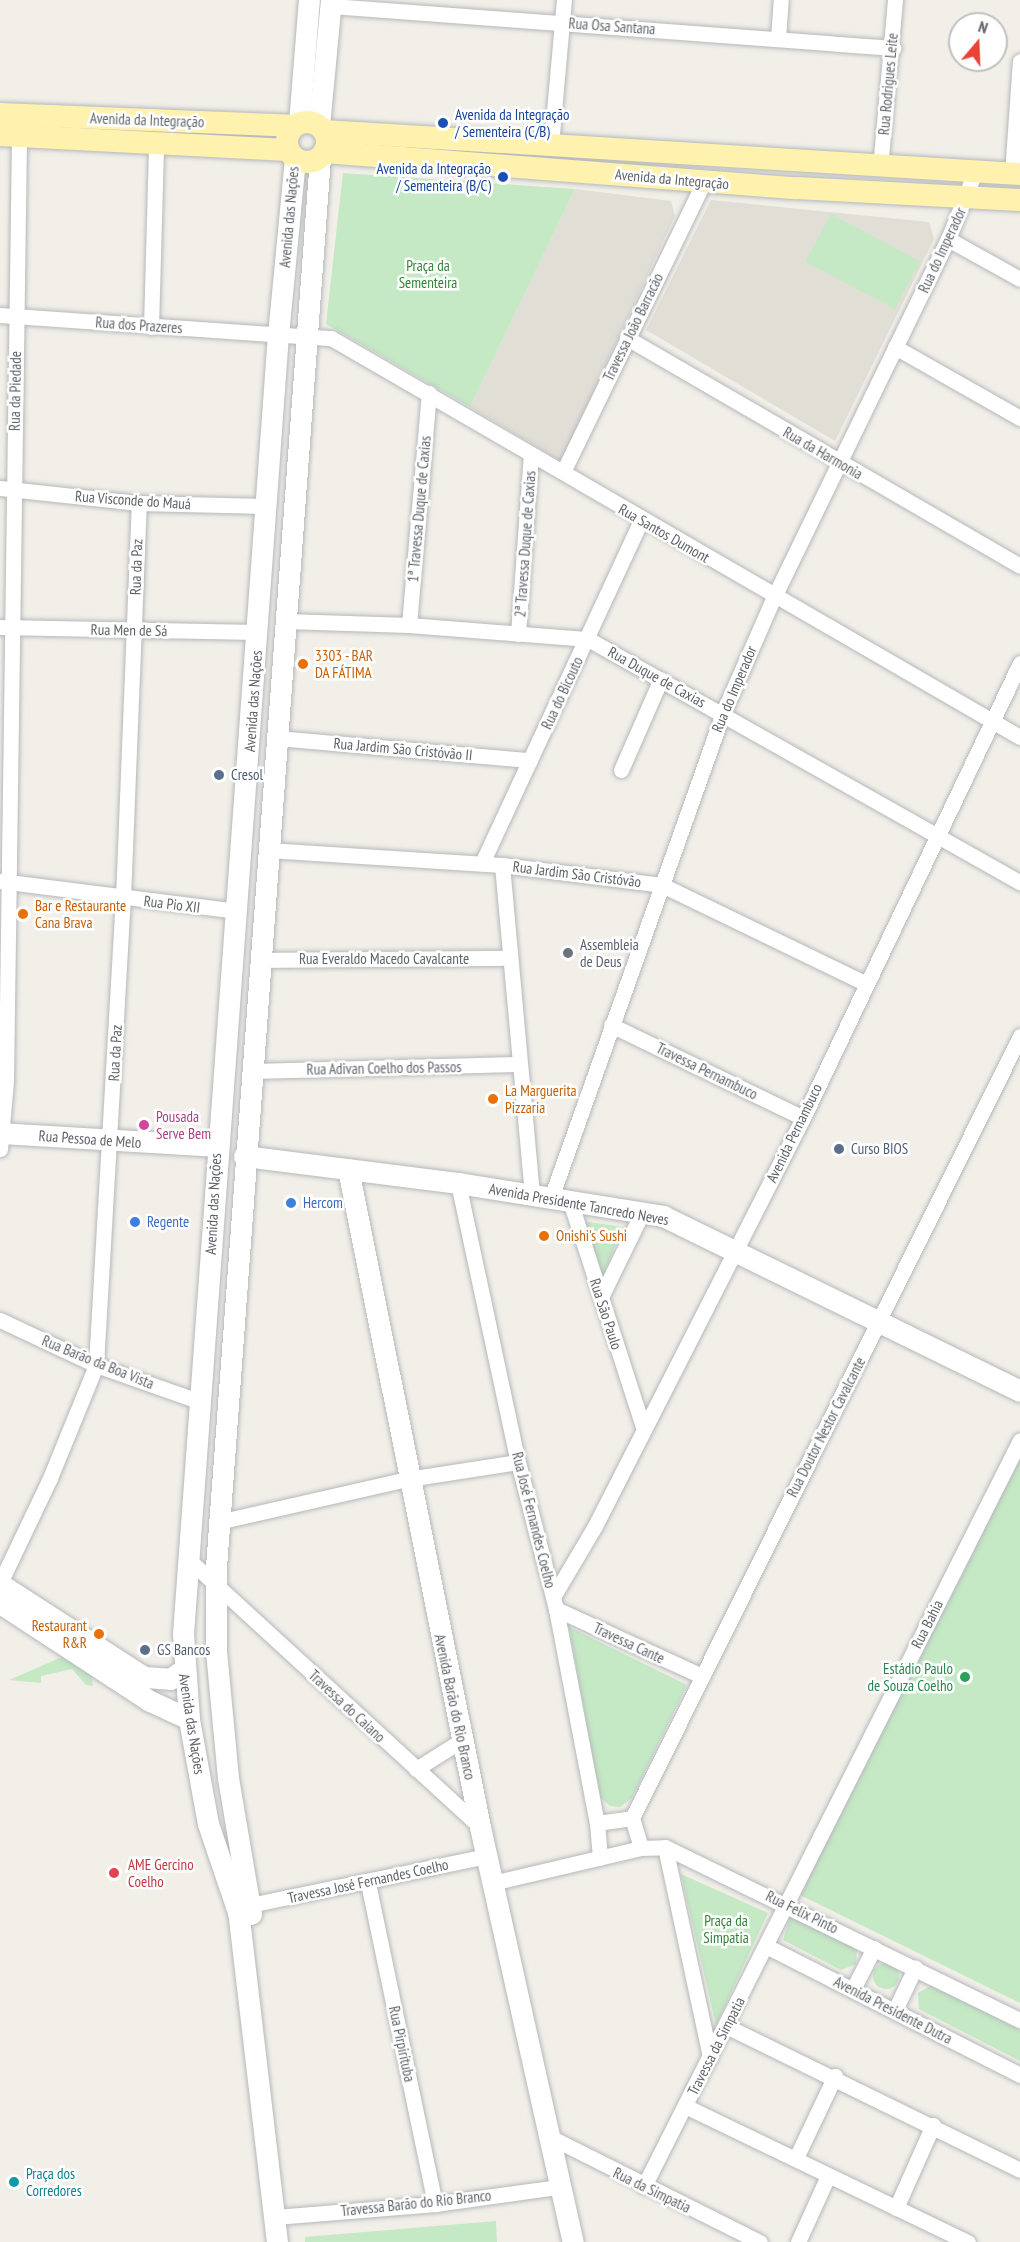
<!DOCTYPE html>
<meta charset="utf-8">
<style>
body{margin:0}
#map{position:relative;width:1020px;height:2242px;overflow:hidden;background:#f1efe8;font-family:"PT Sans Narrow",sans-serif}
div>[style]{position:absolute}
.education>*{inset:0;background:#e1ded6}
.green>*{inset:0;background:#c5e8c5;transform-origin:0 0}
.round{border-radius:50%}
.roads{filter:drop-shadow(0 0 2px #b5b8bc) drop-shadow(0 0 2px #b5b8bc)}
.street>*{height:15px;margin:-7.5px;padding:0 7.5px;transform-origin:7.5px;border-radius:7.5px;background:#fff}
.secondary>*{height:21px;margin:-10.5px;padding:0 10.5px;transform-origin:10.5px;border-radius:10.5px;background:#fff}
.primary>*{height:22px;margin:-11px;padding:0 11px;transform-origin:11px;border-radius:11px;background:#fff2af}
.primary>.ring{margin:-11px;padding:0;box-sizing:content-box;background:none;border:22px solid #fff2af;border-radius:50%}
.dots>*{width:16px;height:16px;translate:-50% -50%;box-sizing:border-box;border:3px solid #fff;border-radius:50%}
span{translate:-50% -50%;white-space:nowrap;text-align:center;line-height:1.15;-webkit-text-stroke:5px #fff;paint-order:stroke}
.street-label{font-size:15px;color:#5f6368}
.transit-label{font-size:15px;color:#164399}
.left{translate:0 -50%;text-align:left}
.right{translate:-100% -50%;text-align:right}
.park-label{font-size:15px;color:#348238}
.food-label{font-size:15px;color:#c56008}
.service-label{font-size:15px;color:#4e5e75}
.worship-label{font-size:15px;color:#5b616d}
.hotel-label{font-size:15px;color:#b23c85}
.shop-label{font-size:15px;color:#366cbe}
.leisure-label{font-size:15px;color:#27864d}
.health-label{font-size:15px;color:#be3a42}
.culture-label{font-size:15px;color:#0d838f}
.north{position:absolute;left:948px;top:12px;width:60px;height:60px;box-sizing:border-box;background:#fff;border:2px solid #bfc1c3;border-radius:50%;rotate:19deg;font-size:16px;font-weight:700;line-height:24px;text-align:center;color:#5f6368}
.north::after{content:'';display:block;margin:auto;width:21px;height:27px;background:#ea4335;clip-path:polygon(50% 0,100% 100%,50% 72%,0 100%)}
</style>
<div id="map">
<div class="education">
<div style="clip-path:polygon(575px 189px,671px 201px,675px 216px,561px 461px,470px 407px)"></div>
<div style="clip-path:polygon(711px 200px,929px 222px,934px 239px,835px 441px,646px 330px)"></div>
</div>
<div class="green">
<div style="clip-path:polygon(343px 173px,575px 189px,470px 407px,326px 324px)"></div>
<div style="left:831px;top:214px;width:101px;height:54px;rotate:28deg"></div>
<div style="clip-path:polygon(581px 1221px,623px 1227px,598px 1288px)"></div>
<div style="clip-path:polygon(1020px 1458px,1020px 2003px,800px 1895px)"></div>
<div style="clip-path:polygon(569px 1627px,687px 1685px,632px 1798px,620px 1807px,610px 1806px,600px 1797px)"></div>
<div style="clip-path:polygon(62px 1657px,91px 1674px,93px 1686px,86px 1685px,72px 1669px,41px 1676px,41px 1683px,9px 1680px)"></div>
<div style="clip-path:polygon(681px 1874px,768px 1913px,716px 2025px)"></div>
<div style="clip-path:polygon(795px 1915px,857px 1948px,856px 1964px,841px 1970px,783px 1940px,790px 1916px)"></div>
<div class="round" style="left:873px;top:1963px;width:26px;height:26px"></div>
<div style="clip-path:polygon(932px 1985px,1020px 2030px,1020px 2061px,919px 2009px,918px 1993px)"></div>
<div style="clip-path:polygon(496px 2221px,497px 2242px,305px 2242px,305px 2237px)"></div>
</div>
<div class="roads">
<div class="street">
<div style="left:331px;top:6px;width:564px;rotate:4.27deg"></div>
<div style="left:778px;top:39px;width:39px;rotate:-86deg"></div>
<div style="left:551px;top:145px;width:146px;rotate:-84.9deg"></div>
<div style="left:880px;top:168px;width:169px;rotate:-84.9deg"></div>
<div style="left:1012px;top:174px;width:113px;rotate:-86deg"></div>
<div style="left:948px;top:239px;width:82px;rotate:29.1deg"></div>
<div style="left:0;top:315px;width:332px;rotate:4deg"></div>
<div style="left:331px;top:338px;width:796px;rotate:30.08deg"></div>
<div style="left:151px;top:327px;width:184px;rotate:-88.4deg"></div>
<div style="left:627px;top:338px;width:454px;rotate:30.1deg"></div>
<div style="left:895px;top:347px;width:144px;rotate:29.6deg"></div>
<div style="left:563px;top:472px;width:322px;rotate:-64.1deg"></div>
<div style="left:0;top:488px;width:140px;rotate:6.2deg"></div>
<div style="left:139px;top:503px;width:127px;rotate:1.4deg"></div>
<div style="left:286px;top:621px;width:123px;rotate:1.9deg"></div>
<div style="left:409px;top:625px;width:180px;rotate:4.5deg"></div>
<div style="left:588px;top:639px;width:496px;rotate:29.4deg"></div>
<div style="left:409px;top:625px;width:233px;rotate:-85.1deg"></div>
<div style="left:0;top:627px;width:257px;rotate:1.1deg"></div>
<div style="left:518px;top:634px;width:180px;rotate:-85.9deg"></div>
<div style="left:276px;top:738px;width:255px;rotate:5deg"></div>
<div style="left:621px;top:770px;width:99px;rotate:-66.3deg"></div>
<div style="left:268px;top:850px;width:234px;rotate:3.7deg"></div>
<div style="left:502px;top:865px;width:161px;rotate:7.1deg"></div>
<div style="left:662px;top:885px;width:225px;rotate:25.8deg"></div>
<div style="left:482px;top:863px;width:377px;rotate:-65.1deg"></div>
<div style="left:502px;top:865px;width:331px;rotate:84.8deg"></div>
<div style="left:0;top:881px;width:240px;rotate:7.2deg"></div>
<div style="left:259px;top:960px;width:249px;rotate:-0.5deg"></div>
<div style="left:611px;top:1025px;width:213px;rotate:25.8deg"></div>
<div style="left:250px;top:1071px;width:268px;rotate:-1.5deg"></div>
<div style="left:0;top:1149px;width:69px;rotate:-85deg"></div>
<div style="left:6px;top:1080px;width:944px;rotate:-89.21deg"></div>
<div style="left:458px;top:1183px;width:285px;rotate:77.9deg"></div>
<div style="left:518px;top:1462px;width:152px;rotate:75.5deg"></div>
<div style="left:556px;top:1609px;width:218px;rotate:79.2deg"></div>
<div style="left:597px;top:1823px;width:35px;rotate:85deg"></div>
<div style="left:551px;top:1198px;width:515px;rotate:-70.47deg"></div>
<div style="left:723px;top:713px;width:127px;rotate:-66.3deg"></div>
<div style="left:774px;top:597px;width:398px;rotate:-64.1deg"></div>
<div style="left:948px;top:239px;width:72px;rotate:-68.1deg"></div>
<div style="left:570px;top:1201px;width:237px;rotate:72.1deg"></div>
<div style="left:601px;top:1297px;width:93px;rotate:-64deg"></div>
<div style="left:0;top:1320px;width:106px;rotate:25.1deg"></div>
<div style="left:96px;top:1365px;width:108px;rotate:19.4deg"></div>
<div style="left:218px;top:1522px;width:195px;rotate:-12.8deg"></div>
<div style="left:408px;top:1479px;width:111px;rotate:-8.8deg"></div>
<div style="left:189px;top:1560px;width:395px;rotate:42.5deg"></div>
<div style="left:0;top:1583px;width:116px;rotate:-64.5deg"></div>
<div style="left:50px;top:1478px;width:122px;rotate:-67.8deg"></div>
<div style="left:96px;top:1365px;width:468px;rotate:-86.7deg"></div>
<div style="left:123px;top:898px;width:395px;rotate:-87.7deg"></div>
<div style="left:553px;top:1597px;width:82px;rotate:-59.4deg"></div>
<div style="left:595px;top:1526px;width:458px;rotate:-63deg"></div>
<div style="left:803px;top:1118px;width:504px;rotate:-64.5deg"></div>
<div style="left:556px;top:1609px;width:161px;rotate:24.7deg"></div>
<div style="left:416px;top:1769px;width:54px;rotate:-32.2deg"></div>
<div style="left:632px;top:1818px;width:873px;rotate:-63.61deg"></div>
<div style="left:597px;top:1823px;width:35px;rotate:-8deg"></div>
<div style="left:632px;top:1818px;width:31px;rotate:73deg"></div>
<div style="left:641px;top:1848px;width:24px;rotate:-2deg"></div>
<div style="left:665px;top:1847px;width:395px;rotate:26deg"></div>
<div style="left:665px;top:1847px;width:215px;rotate:77.9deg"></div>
<div style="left:368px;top:1883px;width:328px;rotate:78.2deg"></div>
<div style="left:492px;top:1883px;width:153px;rotate:-13.2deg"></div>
<div style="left:250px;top:1905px;width:242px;rotate:-11.7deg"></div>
<div style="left:766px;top:1946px;width:285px;rotate:26.9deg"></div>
<div style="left:853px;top:1989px;width:46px;rotate:-62.9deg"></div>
<div style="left:895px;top:2010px;width:47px;rotate:-64.5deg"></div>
<div style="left:726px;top:2026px;width:327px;rotate:26.1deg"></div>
<div style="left:685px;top:2106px;width:314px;rotate:25.7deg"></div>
<div style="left:546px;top:2135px;width:239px;rotate:26.6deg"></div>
<div style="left:796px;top:2158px;width:91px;rotate:-64.6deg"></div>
<div style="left:644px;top:2186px;width:835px;rotate:-63.25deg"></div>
<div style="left:896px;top:2208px;width:91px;rotate:-66deg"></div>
<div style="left:275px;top:2217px;width:161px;rotate:-4.6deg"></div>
<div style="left:435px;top:2204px;width:123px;rotate:-7.9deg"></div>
<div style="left:798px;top:2242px;width:72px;rotate:-65.6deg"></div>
</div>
<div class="secondary">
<div style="left:299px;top:123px;width:123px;rotate:-85.4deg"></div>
<div style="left:319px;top:126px;width:127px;rotate:-84.6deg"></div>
<div style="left:0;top:1133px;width:216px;rotate:3.4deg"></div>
<div style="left:244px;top:1156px;width:216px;rotate:7.2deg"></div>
<div style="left:458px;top:1183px;width:208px;rotate:9.1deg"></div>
<div style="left:663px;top:1216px;width:398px;rotate:26.1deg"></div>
<div style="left:348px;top:1169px;width:671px;rotate:78.66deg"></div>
<div style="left:480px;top:1827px;width:425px;rotate:77.4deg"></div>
<div style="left:0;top:1584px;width:171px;rotate:32.9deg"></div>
<div style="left:144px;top:1677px;width:26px;rotate:4deg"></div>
<div style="left:170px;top:1679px;width:16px;rotate:-35deg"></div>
<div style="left:0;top:1603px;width:179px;rotate:33.2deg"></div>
<div style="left:150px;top:1701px;width:43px;rotate:24.8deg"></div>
<div style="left:251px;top:1914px;width:138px;rotate:-99.6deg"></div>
<div style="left:228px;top:1778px;width:128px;rotate:-95.4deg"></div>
<div style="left:216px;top:1651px;width:84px;rotate:-90deg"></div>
<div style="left:216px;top:1567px;width:1414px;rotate:-85.78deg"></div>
<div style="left:277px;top:2242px;width:332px;rotate:-96.7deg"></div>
<div style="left:238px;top:1912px;width:93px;rotate:-108.8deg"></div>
<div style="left:208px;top:1824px;width:107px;rotate:-100.3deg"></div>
<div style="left:189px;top:1719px;width:85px;rotate:-94deg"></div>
<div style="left:183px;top:1634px;width:1302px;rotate:-85.82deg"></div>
<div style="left:278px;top:335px;width:178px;rotate:-84.5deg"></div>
</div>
<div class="primary">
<div style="left:0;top:114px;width:293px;rotate:2.3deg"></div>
<div class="ring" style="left:287px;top:122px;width:18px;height:18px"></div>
<div style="left:324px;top:131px;width:697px;rotate:3.54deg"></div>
<div style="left:0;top:135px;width:288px;rotate:3deg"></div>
<div style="left:324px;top:152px;width:474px;rotate:4.4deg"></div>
<div style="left:797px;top:188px;width:223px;rotate:3.1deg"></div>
</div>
</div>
<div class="dots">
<div style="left:443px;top:123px;background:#1a4fb4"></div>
<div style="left:503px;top:177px;background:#1a4fb4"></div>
<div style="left:303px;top:664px;background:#e8710a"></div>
<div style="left:219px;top:775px;background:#5c6f8a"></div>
<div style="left:23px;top:914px;background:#e8710a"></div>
<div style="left:568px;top:953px;background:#6b7280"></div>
<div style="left:493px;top:1099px;background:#e8710a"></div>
<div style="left:144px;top:1125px;background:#d1479c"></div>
<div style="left:839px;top:1149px;background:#5c6f8a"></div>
<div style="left:291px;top:1203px;background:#3f7fe0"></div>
<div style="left:135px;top:1222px;background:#3f7fe0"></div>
<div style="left:544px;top:1236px;background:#e8710a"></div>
<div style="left:99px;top:1634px;background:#e8710a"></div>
<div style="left:145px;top:1650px;background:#5c6f8a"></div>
<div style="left:965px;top:1677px;background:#2e9e5b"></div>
<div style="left:114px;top:1873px;background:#e0444e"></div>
<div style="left:14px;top:2182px;background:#0f9aa8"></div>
</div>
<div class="street-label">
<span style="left:612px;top:26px;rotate:4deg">Rua Osa Santana</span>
<span style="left:888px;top:84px;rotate:-85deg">Rua Rodrigues Leite</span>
<span style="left:147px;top:120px;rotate:2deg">Avenida da Integração</span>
<span style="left:672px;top:179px;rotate:5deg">Avenida da Integração</span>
<span style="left:289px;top:217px;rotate:-85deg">Avenida das Nações</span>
<span style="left:942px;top:250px;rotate:-65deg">Rua do Imperador</span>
<span style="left:139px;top:325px;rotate:4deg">Rua dos Prazeres</span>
<span style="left:633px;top:327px;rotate:-64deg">Travessa João Barracão</span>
<span style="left:15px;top:391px;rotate:-89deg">Rua da Piedade</span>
<span style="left:823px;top:453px;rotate:30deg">Rua da Harmonia</span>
<span style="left:133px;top:500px;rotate:4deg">Rua Visconde do Mauá</span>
<span style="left:419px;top:509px;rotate:-85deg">1ª Travessa Duque de Caxias</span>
<span style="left:664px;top:533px;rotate:30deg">Rua Santos Dumont</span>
<span style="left:525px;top:544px;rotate:-86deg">2ª Travessa Duque de Caxias</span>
<span style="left:136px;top:567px;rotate:-88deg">Rua da Paz</span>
<span style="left:129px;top:630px;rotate:1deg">Rua Men de Sá</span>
<span style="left:657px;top:677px;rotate:29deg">Rua Duque de Caxias</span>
<span style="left:734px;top:689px;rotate:-67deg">Rua do Imperador</span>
<span style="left:562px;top:693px;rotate:-65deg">Rua do Bicouto</span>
<span style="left:253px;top:701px;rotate:-86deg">Avenida das Nações</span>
<span style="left:403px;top:749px;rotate:5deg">Rua Jardim São Cristóvão II</span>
<span style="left:577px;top:874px;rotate:7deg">Rua Jardim São Cristóvão</span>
<span style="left:172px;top:904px;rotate:7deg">Rua Pio XII</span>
<span style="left:384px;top:959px">Rua Everaldo Macedo Cavalcante</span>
<span style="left:115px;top:1053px;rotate:-87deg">Rua da Paz</span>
<span style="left:384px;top:1068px;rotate:-1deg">Rua Adivan Coelho dos Passos</span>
<span style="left:707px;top:1071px;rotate:26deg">Travessa Pernambuco</span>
<span style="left:794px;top:1133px;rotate:-64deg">Avenida Pernambuco</span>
<span style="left:90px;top:1139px;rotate:4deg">Rua Pessoa de Melo</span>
<span style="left:213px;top:1204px;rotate:-87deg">Avenida das Nações</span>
<span style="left:579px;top:1204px;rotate:10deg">Avenida Presidente Tancredo Neves</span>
<span style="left:606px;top:1314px;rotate:72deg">Rua São Paulo</span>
<span style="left:98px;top:1362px;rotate:22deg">Rua Barão da Boa Vista</span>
<span style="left:826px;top:1427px;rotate:-63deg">Rua Doutor Nestor Cavalcante</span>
<span style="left:534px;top:1520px;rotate:76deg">Rua José Fernandes Coelho</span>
<span style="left:927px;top:1624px;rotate:-63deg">Rua Bahia</span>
<span style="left:629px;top:1643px;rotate:25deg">Travessa Cante</span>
<span style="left:347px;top:1706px;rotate:43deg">Travessa do Caiano</span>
<span style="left:455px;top:1707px;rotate:78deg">Avenida Barão do Rio Branco</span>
<span style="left:192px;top:1724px;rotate:81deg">Avenida das Nações</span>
<span style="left:368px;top:1881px;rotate:-12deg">Travessa José Fernandes Coelho</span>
<span style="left:802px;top:1912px;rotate:26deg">Rua Felix Pinto</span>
<span style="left:893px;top:2010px;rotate:27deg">Avenida Presidente Dutra</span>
<span style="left:402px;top:2044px;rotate:78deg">Rua Pirpirituba</span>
<span style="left:716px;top:2046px;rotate:-63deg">Travessa da Simpatia</span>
<span style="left:652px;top:2190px;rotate:26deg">Rua da Simpatia</span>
<span style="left:416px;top:2203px;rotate:-6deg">Travessa Barão do Rio Branco</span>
</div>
<div class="transit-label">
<span class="left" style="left:455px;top:123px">Avenida da Integração<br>/ Sementeira (C/B)</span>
<span class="right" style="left:491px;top:177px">Avenida da Integração<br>/ Sementeira (B/C)</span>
</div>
<div class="park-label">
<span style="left:428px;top:274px">Praça da<br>Sementeira</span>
<span style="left:726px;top:1929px">Praça da<br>Simpatia</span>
</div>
<div class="food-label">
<span class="left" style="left:315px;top:664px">3303 - BAR<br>DA FÁTIMA</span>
<span class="left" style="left:35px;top:914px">Bar e Restaurante<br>Cana Brava</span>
<span class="left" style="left:505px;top:1099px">La Marguerita<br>Pizzaria</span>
<span class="left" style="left:556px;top:1236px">Onishi's Sushi</span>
<span class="right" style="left:87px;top:1634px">Restaurant<br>R&amp;R</span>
</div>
<div class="service-label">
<span class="left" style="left:231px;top:775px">Cresol</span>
<span class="left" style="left:851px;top:1149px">Curso BIOS</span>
<span class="left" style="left:157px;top:1650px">GS Bancos</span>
</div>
<div class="worship-label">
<span class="left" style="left:580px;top:953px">Assembleia<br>de Deus</span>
</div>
<div class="hotel-label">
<span class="left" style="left:156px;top:1125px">Pousada<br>Serve Bem</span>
</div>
<div class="shop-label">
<span class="left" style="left:303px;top:1203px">Hercom</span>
<span class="left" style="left:147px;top:1222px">Regente</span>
</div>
<div class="leisure-label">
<span class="right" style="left:953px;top:1677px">Estádio Paulo<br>de Souza Coelho</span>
</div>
<div class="health-label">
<span class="left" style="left:128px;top:1873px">AME Gercino<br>Coelho</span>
</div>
<div class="culture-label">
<span class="left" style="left:26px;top:2182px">Praça dos<br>Corredores</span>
</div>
<div class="north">N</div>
</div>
